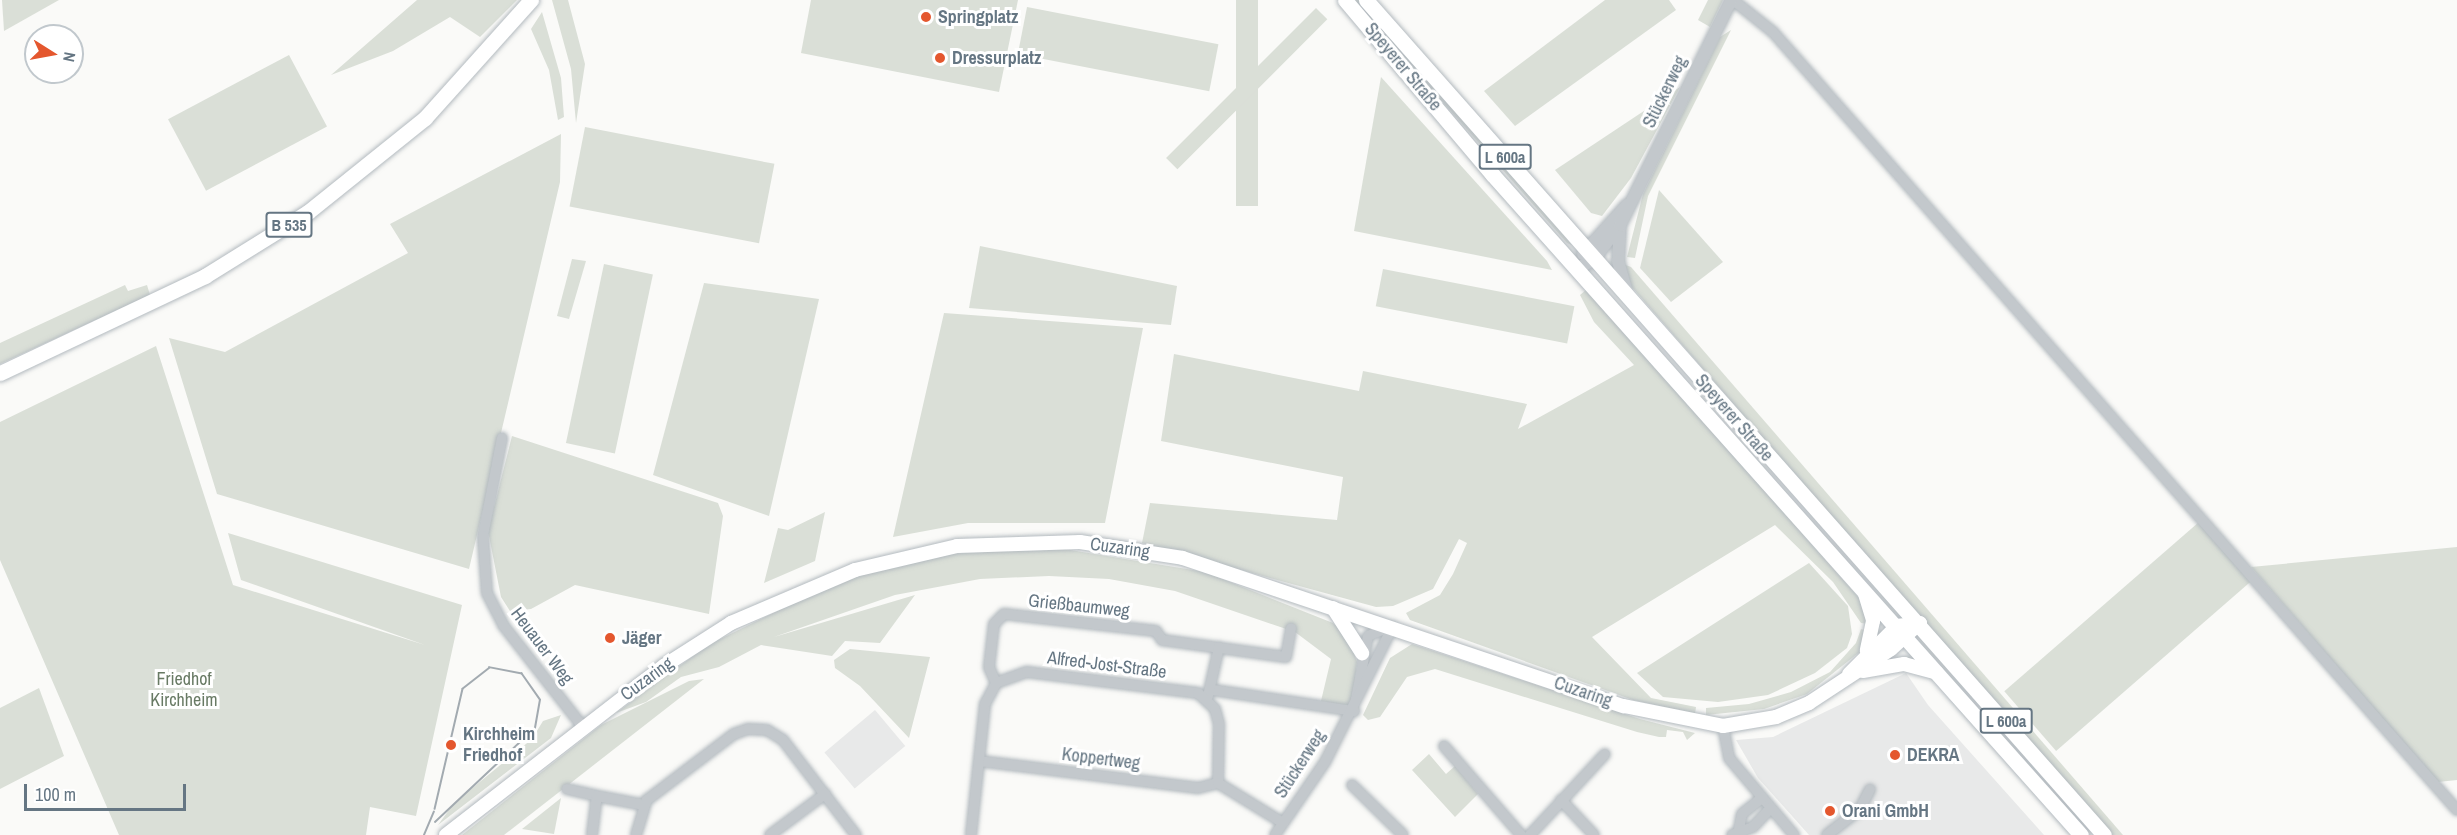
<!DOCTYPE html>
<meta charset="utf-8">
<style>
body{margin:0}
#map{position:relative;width:2457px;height:835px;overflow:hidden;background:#fafaf8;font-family:"Archivo Narrow",sans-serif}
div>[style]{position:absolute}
.built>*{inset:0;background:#e8e9e9;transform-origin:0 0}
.green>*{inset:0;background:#dadfd7;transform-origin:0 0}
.roads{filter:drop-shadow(0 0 2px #b3babf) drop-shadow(0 0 2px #b3babf)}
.minor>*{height:10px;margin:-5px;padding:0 5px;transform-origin:5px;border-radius:5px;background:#c3c8cc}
.tertiary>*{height:12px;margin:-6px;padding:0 6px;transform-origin:6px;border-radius:6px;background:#c3c8cc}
.secondary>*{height:14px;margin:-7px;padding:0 7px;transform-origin:7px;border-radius:7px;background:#fff}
.primary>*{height:15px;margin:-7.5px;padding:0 7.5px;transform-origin:7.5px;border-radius:7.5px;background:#fff}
.tram>*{height:1.5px;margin:-0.75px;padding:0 0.75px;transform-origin:0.75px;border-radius:0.75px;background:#a2aab0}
.dots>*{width:16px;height:16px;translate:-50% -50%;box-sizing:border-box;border:3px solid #fff;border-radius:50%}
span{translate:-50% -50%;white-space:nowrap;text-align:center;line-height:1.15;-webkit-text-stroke:6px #fff;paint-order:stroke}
.shield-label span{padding:2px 4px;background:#fff;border:2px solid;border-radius:4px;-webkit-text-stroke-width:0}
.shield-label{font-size:16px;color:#657683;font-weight:700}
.poi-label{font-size:18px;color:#657683;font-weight:700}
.left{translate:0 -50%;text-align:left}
.street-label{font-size:18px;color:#657683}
.park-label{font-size:18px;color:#687a64}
.north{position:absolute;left:24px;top:24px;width:60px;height:60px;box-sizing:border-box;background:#fff;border:2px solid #c1c8cd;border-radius:50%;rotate:101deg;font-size:16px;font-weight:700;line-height:24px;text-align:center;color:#657683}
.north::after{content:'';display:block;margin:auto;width:21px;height:27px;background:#e4572e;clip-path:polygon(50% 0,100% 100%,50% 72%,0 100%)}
.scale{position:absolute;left:24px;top:784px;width:162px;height:27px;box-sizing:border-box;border:3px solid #657683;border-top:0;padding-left:8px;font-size:18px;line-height:21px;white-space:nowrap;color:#657683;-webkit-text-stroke:4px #fff;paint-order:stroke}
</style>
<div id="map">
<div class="built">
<div style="clip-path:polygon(1906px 673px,1928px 705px,2044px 835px,1809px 835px,1758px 778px,1736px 740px,1773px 737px)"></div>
<div style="left:875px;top:710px;width:47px;height:66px;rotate:50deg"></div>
</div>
<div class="green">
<div style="clip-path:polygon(2px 0,59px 0,4px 31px)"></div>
<div style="clip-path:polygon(417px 0,517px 0,480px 37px,450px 17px,393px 51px,331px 75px)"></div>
<div style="clip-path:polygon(552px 0,568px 0,585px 64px,576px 123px,571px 69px)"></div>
<div style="clip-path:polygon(811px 0,1018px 0,999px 92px,801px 53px)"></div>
<div style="left:1236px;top:0;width:22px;height:206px"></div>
<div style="clip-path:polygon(1353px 0,1358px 0,1572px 245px,1567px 243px)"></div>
<div style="clip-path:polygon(1605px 0,1669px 0,1676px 10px,1515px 126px,1484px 91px)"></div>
<div style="clip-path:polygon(1708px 0,1723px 0,1710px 27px,1698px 20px)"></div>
<div style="left:1027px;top:7px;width:195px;height:48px;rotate:11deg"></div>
<div style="left:1316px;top:8px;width:16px;height:212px;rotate:45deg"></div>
<div style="clip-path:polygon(542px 12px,561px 78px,564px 117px,558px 120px,549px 70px,531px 29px)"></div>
<div style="clip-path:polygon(1731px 30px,1648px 196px,1635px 258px,1627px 257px,1643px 194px,1720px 37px)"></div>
<div style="left:289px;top:55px;width:81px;height:137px;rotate:62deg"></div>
<div style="clip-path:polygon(1381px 77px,1547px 261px,1552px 270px,1354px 231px)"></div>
<div style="clip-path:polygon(1680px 87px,1631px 178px,1602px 216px,1591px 213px,1555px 170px)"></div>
<div style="left:585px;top:127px;width:193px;height:81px;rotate:11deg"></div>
<div style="clip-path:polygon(561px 134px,560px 182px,469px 569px,217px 494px,169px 338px,225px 352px,408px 253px,390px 224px)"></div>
<div style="clip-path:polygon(1659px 190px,1723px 262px,1671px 302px,1640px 268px)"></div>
<div style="clip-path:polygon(980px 246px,1177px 286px,1171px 325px,969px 308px)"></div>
<div style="clip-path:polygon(572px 259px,586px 261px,569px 319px,557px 316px)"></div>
<div style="left:604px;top:264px;width:50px;height:183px;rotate:12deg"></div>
<div style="clip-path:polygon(1623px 264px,1631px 267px,2123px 835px,2108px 835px,1631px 286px)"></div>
<div style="left:1383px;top:269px;width:195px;height:38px;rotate:11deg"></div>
<div style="clip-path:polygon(704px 283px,819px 299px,769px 516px,653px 475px)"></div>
<div style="clip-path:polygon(125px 285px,128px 291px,147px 285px,150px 295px,0 364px,0 343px)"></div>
<div style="clip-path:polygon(1587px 289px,1860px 599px,1870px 624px,1861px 623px,1833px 582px,1775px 525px,1592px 637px,1651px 698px,1696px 707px,1695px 714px,1633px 700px,1410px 620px,1406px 613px,1440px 595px,1453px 574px,1467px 543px,1459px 539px,1433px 589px,1393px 606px,1376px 607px,1142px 543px,1150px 503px,1337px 520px,1343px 477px,1161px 441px,1174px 354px,1359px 391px,1363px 371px,1527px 404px,1518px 429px,1634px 365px,1594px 322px,1580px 295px)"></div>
<div style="clip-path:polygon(944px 313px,1143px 328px,1105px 523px,968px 523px,893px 537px)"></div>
<div style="clip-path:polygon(156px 346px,233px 585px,425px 645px,241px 580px,228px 533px,462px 605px,416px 816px,370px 807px,366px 835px,119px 835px,0 560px,0 422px)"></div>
<div style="clip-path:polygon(512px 436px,718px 503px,723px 516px,709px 614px,575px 585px,531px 609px,510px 611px,501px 597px,488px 531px)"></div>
<div style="clip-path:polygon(825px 512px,815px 561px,764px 583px,778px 528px,788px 530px)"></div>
<div style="left:2199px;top:522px;width:79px;height:258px;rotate:49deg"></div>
<div style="clip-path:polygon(2457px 547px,2457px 780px,2438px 782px,2251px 567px)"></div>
<div style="clip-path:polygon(1058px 548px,1205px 572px,1333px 623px,1348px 636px,1357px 662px,1352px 707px,1321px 701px,1331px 659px,1295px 632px,1175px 591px,1109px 579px,1049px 576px,980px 579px,895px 595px,774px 637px,915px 595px,880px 643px,845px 641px,832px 656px,761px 645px,719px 667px,681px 677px,646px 702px,616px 713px,708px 645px,843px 579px,946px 554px)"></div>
<div style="clip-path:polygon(1809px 563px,1848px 606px,1852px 634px,1847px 648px,1815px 673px,1768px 695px,1718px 702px,1663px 697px,1637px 673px)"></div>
<div style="clip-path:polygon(1861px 629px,1869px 632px,1862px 650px,1807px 694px,1764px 709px,1706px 715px,1706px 708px,1749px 704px,1791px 692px,1830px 672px,1856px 643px)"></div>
<div style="clip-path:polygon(1412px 644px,1640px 719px,1695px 733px,1687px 740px,1683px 732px,1667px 730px,1666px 737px,1659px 737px,1637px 732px,1435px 669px,1407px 677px,1380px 717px,1368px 720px,1363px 715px,1390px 658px)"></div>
<div style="clip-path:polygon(850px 649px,930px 657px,909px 738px,860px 686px,835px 668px,834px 660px)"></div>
<div style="clip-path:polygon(704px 679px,504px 835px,462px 835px,601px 725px,689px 681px)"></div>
<div style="clip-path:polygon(39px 688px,64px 756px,0 789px,0 708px)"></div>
<div style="clip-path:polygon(561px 715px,551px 738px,438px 825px,454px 803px,532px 739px,543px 721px)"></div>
<div style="clip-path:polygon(1429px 754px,1446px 774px,1455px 766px,1478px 794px,1455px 817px,1412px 770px)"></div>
<div style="clip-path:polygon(561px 798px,554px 834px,522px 829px)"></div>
</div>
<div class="roads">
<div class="minor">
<div style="left:1733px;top:0;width:51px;rotate:38.7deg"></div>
<div style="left:1773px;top:32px;width:1036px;rotate:48.68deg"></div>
<div style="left:502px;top:438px;width:100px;rotate:101deg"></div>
<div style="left:483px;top:536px;width:57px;rotate:86deg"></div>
<div style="left:487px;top:593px;width:36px;rotate:63deg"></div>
<div style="left:503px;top:625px;width:130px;rotate:51.9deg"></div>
<div style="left:996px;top:683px;width:17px;rotate:-114deg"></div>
<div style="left:989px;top:667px;width:43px;rotate:-83.4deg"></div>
<div style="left:994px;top:624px;width:14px;rotate:-45deg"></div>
<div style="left:1004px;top:614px;width:153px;rotate:6.4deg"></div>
<div style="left:1156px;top:631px;width:11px;rotate:56deg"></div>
<div style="left:1162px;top:640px;width:125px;rotate:7.8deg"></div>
<div style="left:1286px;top:657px;width:29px;rotate:-80deg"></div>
<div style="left:1213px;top:690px;width:143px;rotate:8.5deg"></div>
<div style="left:1208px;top:696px;width:50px;rotate:-77.3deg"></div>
<div style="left:1356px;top:699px;width:64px;rotate:-79.2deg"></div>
<div style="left:1368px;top:636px;width:25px;rotate:-23deg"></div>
<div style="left:1723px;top:726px;width:33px;rotate:79deg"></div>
<div style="left:1729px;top:758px;width:101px;rotate:49.8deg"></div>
<div style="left:1444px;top:746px;width:118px;rotate:49.1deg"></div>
<div style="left:979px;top:761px;width:221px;rotate:7deg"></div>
<div style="left:1198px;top:788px;width:21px;rotate:-14deg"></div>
<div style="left:1352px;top:785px;width:71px;rotate:44.4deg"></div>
<div style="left:567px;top:789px;width:31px;rotate:13deg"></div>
<div style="left:1561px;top:800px;width:48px;rotate:46.7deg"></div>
<div style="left:1739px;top:829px;width:15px;rotate:-79deg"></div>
<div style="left:1742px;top:814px;width:26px;rotate:-39deg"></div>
<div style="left:592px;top:835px;width:39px;rotate:-83deg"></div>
<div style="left:597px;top:796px;width:48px;rotate:10.8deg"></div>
<div style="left:636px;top:835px;width:37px;rotate:-73deg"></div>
<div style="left:647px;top:800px;width:109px;rotate:-37.2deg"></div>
<div style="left:734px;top:734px;width:15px;rotate:-20deg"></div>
<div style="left:748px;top:729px;width:19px;rotate:3deg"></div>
<div style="left:767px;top:730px;width:19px;rotate:32deg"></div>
<div style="left:783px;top:740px;width:120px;rotate:52.5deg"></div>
<div style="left:770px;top:835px;width:69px;rotate:-36.7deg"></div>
<div style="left:971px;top:835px;width:132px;rotate:-83.9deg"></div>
<div style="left:985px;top:704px;width:24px;rotate:-62deg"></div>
<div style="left:996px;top:683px;width:33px;rotate:-20deg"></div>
<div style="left:1027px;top:672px;width:172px;rotate:7deg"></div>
<div style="left:1198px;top:693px;width:23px;rotate:43deg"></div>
<div style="left:1215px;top:709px;width:16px;rotate:75deg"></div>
<div style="left:1219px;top:724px;width:59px;rotate:91deg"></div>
<div style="left:1218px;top:783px;width:76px;rotate:31.6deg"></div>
<div style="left:1275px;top:835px;width:88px;rotate:-55.6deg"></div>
<div style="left:1325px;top:762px;width:152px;rotate:-63.4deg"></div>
<div style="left:1530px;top:835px;width:110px;rotate:-47.2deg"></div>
<div style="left:1732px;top:835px;width:22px;rotate:-21deg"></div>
<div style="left:1753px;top:827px;width:26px;rotate:-47deg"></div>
<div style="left:1827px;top:835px;width:42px;rotate:-38.2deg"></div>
<div style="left:1860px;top:809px;width:22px;rotate:-63deg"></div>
</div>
<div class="tertiary">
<div style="left:1620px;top:225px;width:36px;rotate:93deg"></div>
<div style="left:1618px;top:261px;width:33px;rotate:74deg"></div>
<div style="left:1583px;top:254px;width:66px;rotate:-48.1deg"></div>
<div style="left:1577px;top:269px;width:20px;rotate:-30deg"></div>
<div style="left:1594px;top:259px;width:43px;rotate:-52.6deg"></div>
<div style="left:1620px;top:225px;width:251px;rotate:-63.7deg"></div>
</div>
<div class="secondary">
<div style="left:1865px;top:594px;width:28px;rotate:73deg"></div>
<div style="left:1873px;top:621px;width:30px;rotate:102deg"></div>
<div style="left:1333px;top:608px;width:54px;rotate:57.2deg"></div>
<div style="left:1863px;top:671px;width:42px;rotate:-9.7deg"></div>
<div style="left:1904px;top:664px;width:34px;rotate:15deg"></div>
<div style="left:1849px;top:674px;width:68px;rotate:-45deg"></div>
<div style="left:1897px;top:626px;width:23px;rotate:-7deg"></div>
<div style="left:446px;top:835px;width:276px;rotate:-37.8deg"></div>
<div style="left:664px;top:666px;width:80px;rotate:-32.7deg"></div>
<div style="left:731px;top:623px;width:135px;rotate:-23.1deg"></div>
<div style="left:855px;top:570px;width:105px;rotate:-13.2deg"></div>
<div style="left:957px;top:546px;width:123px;rotate:-1.9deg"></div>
<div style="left:1080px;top:542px;width:104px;rotate:8.8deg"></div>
<div style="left:1183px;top:558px;width:465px;rotate:18.6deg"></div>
<div style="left:1624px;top:706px;width:101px;rotate:11.4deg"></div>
<div style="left:1723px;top:726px;width:54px;rotate:-9.6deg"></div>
<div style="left:1776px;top:717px;width:36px;rotate:-23deg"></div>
<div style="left:1809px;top:703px;width:98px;rotate:-33.4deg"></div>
<div style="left:1891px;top:649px;width:39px;rotate:-42deg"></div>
</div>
<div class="primary">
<div style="left:1345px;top:0;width:228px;rotate:49.8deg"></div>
<div style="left:1492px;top:174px;width:885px;rotate:48.3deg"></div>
<div style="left:1366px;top:0;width:1114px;rotate:48.53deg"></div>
<div style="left:0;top:373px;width:227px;rotate:-25.3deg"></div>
<div style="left:205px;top:276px;width:121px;rotate:-31.9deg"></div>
<div style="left:308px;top:212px;width:150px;rotate:-38.8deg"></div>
<div style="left:425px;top:118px;width:159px;rotate:-48.1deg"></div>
</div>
</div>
<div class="tram">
<div style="left:435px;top:822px;width:137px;rotate:-43.2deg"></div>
<div style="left:535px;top:728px;width:28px;rotate:-80deg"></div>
<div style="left:540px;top:700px;width:32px;rotate:-125deg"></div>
<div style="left:522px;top:674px;width:33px;rotate:-169deg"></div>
<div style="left:490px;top:668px;width:34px;rotate:142deg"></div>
<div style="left:463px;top:689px;width:123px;rotate:103.1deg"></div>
<div style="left:424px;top:835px;width:25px;rotate:-67deg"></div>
</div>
<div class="dots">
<div style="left:926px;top:17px;background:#e4572e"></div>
<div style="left:940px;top:58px;background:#e4572e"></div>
<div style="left:610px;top:638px;background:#e4572e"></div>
<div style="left:451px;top:745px;background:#e4572e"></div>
<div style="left:1895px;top:755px;background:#e4572e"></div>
<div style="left:1830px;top:811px;background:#e4572e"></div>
</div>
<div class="shield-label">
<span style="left:1505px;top:157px">L 600a</span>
<span style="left:289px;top:225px">B 535</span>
<span style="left:2006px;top:721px">L 600a</span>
</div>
<div class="poi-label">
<span class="left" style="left:938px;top:17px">Springplatz</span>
<span class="left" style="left:952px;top:58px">Dressurplatz</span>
<span class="left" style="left:622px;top:638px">Jäger</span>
<span class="left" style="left:463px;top:745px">Kirchheim<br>Friedhof</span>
<span class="left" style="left:1907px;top:755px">DEKRA</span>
<span class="left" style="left:1842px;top:811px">Orani GmbH</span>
</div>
<div class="street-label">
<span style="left:1403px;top:67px;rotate:50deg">Speyerer Straße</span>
<span style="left:1665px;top:92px;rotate:-64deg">Stückerweg</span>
<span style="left:1734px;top:418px;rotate:49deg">Speyerer Straße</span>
<span style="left:1120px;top:548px;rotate:8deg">Cuzaring</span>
<span style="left:1079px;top:606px;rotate:6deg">Grießbaumweg</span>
<span style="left:542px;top:646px;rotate:53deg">Heuauer Weg</span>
<span style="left:1107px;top:665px;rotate:7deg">Alfred-Jost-Straße</span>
<span style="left:647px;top:679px;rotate:-36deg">Cuzaring</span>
<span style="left:1583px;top:692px;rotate:19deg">Cuzaring</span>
<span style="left:1101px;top:759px;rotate:7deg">Koppertweg</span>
<span style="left:1300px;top:764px;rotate:-57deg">Stückerweg</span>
</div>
<div class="park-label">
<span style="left:184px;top:690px">Friedhof<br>Kirchheim</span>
</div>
<div class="north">N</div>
<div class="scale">100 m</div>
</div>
